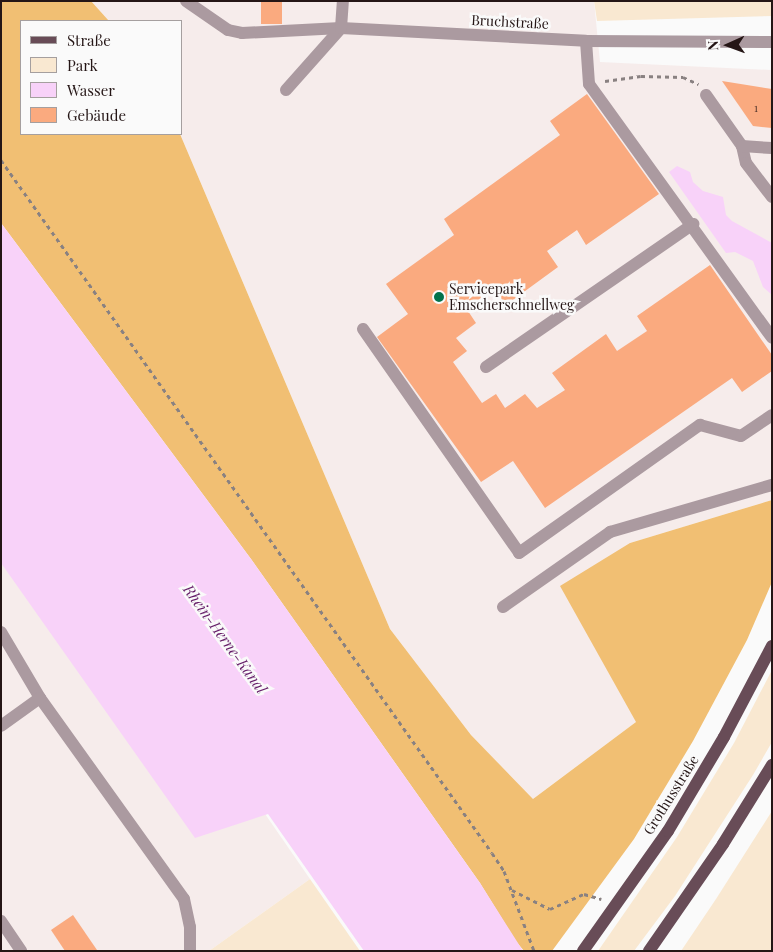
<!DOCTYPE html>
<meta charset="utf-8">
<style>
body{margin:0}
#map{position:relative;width:773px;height:952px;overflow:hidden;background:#fafafa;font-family:"Playfair Display",serif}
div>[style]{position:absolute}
.built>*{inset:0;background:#f6eceb}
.green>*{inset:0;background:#f9e8d1}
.forest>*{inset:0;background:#f1bf73}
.water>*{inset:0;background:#f8d2f9}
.building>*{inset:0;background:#faaa7f;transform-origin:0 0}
.path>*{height:3px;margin-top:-1.5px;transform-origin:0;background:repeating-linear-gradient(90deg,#898181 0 4px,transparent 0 8px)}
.minor>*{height:12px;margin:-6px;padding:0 6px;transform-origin:6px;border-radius:6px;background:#ab9aa0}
.major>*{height:12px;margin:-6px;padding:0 6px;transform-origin:6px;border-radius:6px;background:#684c57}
.dots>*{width:14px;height:14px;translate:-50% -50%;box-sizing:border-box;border:2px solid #fafafa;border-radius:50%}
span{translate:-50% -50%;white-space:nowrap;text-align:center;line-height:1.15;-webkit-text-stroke:5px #fafafa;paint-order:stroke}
.number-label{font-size:11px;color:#5a3b30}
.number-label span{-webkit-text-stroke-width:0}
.street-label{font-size:14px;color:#251616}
.poi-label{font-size:14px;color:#251616}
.left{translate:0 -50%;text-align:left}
.water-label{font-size:15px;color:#641c68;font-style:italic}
.frame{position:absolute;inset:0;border:2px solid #251616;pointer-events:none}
.legend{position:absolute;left:20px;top:20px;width:162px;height:115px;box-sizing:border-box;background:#fafafa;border:1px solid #a59f9f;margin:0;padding:6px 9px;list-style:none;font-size:15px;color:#251616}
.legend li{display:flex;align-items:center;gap:10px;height:25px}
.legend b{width:25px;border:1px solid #a59f9f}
.north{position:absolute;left:703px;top:20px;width:50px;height:50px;-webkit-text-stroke:4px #fafafa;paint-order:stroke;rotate:268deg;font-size:14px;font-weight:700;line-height:20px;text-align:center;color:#251616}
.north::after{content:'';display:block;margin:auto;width:18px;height:22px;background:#251616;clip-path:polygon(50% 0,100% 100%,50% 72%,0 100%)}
</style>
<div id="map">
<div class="built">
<div style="clip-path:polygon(91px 1px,594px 1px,600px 62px,772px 70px,772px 500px,630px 543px,636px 722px,533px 799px,471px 735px,390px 629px,180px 134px,181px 21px,109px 21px)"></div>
<div style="clip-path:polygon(1px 432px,310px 879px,209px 951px,1px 951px)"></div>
</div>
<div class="green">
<div style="clip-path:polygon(594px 1px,772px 1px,772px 16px,597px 21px)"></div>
<div style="clip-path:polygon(772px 670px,772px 742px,753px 775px,675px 896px,634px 951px,598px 951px,677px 837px,734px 743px)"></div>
<div style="clip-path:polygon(772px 811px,772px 951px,681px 951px,716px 899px)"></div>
<div style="clip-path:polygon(310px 879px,360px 951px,209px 951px)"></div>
</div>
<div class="forest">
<div style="clip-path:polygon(1px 1px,91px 1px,109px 21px,21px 21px,21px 134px,180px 134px,390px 629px,471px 735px,533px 799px,636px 722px,560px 586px,630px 543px,772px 500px,772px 582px,747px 640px,693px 741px,634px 839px,552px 951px,524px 951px,515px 940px,480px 883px,251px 559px,1px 223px)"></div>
</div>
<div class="water">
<div style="clip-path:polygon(677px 166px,690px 172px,693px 182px,703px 191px,723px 197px,726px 215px,732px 221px,772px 243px,772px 295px,763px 287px,753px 261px,735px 252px,726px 253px,669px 172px)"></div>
<div style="clip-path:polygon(1px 223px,251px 559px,480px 883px,523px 951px,364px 951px,268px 814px,195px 838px,1px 563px)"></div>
</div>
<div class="building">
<div style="left:261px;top:1px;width:21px;height:23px"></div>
<div style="clip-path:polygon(722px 81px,772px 89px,772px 128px,753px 126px)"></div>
<div style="clip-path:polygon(587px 94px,659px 194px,586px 245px,577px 230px,547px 251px,558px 267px,506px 305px,494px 289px,466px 308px,476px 323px,456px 338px,467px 351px,453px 362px,482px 403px,496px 394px,505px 408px,525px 394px,537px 408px,565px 390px,552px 373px,606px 334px,617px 351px,647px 331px,637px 316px,710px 265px,772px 355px,772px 371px,742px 392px,732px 378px,545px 508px,513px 461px,481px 482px,377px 337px,408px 314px,386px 284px,454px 235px,444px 219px,560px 135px,550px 121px)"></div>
<div style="clip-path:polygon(73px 915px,97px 950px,96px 951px,65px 951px,51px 930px)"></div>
</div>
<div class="path">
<div style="left:605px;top:81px;width:36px;rotate:-8deg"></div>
<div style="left:641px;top:76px;width:42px;rotate:1.4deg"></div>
<div style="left:683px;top:77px;width:17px;rotate:25deg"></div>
<div style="left:1px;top:160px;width:849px;rotate:54.68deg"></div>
<div style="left:492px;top:853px;width:22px;rotate:56deg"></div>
<div style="left:504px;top:871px;width:85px;rotate:69.4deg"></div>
<div style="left:512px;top:890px;width:42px;rotate:26.6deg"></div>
<div style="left:550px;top:909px;width:37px;rotate:-24deg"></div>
<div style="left:584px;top:894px;width:18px;rotate:16deg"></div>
</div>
<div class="minor">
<div style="left:186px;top:1px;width:51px;rotate:34.6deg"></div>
<div style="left:228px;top:30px;width:14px;rotate:12deg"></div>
<div style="left:242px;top:33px;width:99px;rotate:-2.9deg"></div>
<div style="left:341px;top:28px;width:245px;rotate:3deg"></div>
<div style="left:586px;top:41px;width:186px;rotate:0.3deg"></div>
<div style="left:586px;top:41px;width:43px;rotate:86deg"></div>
<div style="left:589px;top:84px;width:313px;rotate:54.2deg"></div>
<div style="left:286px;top:90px;width:83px;rotate:-48.4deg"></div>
<div style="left:341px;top:28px;width:27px;rotate:-86deg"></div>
<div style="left:706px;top:95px;width:62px;rotate:54.8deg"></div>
<div style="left:742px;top:146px;width:17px;rotate:77deg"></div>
<div style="left:746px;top:163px;width:43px;rotate:52.6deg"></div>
<div style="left:742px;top:146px;width:30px;rotate:4deg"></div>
<div style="left:363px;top:329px;width:273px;rotate:55.1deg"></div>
<div style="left:519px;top:553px;width:222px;rotate:-35.3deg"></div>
<div style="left:700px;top:425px;width:42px;rotate:15deg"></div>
<div style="left:741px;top:436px;width:37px;rotate:-34deg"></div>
<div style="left:486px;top:367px;width:252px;rotate:-34.6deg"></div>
<div style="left:503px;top:607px;width:131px;rotate:-35deg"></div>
<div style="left:610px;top:532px;width:169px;rotate:-16.2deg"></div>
<div style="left:1px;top:632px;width:77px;rotate:59.4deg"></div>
<div style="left:40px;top:698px;width:247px;rotate:54.4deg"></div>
<div style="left:184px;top:899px;width:29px;rotate:78deg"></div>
<div style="left:190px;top:927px;width:24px;rotate:90deg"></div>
<div style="left:1px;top:726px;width:48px;rotate:-35.7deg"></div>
<div style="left:1px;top:921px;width:36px;rotate:56deg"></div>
</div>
<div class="major">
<div style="left:583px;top:951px;width:147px;rotate:-54.7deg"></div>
<div style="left:668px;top:831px;width:109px;rotate:-59.2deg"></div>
<div style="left:724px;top:737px;width:103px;rotate:-62.2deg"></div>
<div style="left:649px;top:951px;width:130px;rotate:-55.3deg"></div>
<div style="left:723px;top:844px;width:93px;rotate:-58.2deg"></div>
</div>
<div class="dots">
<div style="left:439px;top:297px;background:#02724b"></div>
</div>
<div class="number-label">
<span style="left:756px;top:108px">1</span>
</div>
<div class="street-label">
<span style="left:510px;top:22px;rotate:3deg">Bruchstraße</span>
<span style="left:671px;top:795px;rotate:-58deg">Grothusstraße</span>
</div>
<div class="poi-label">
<span class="left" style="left:449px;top:297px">Servicepark<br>Emscherschnellweg</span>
</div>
<div class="water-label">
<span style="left:225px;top:639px;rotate:54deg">Rhein-Herne-Kanal</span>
</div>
<div class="frame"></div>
<ul class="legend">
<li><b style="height:6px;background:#684c57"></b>Straße</li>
<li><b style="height:14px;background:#f9e8d1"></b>Park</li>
<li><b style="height:14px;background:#f8d2f9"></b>Wasser</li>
<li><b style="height:14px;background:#faaa7f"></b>Gebäude</li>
</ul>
<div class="north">N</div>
</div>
